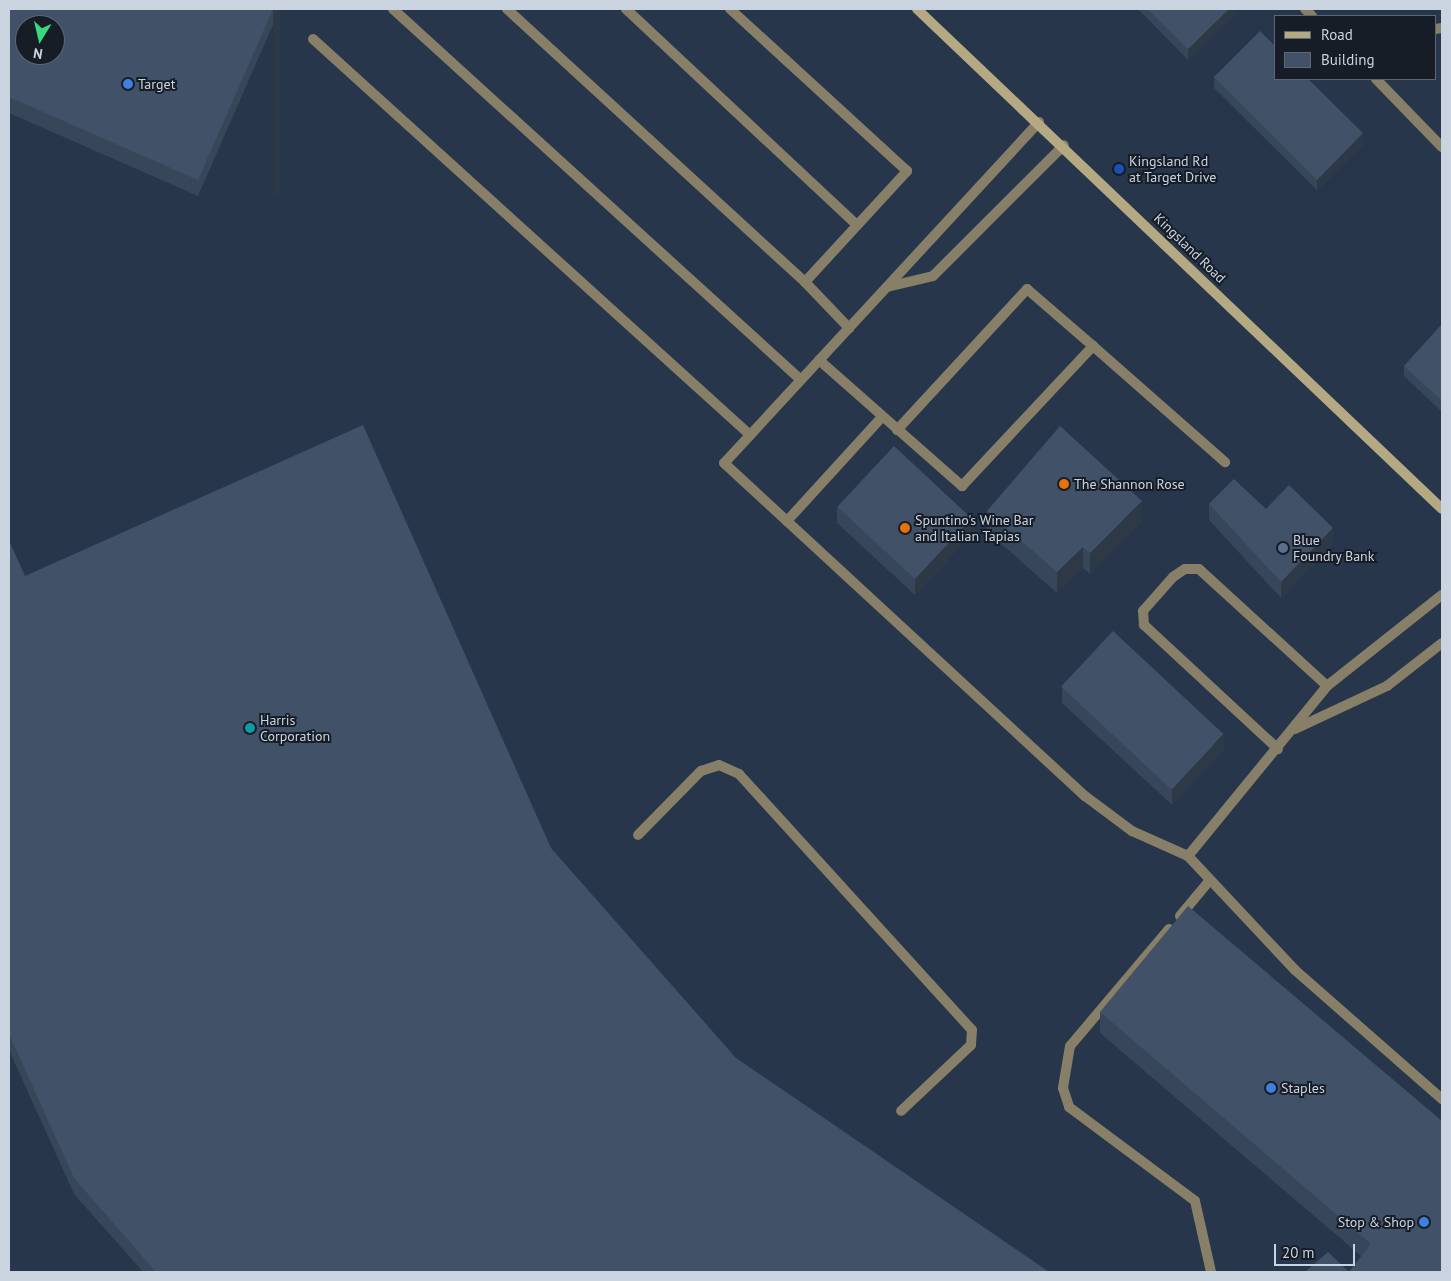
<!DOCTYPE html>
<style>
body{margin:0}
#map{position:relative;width:1451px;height:1281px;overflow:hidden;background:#27364a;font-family:"PT Sans",sans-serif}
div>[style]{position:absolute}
.lane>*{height:10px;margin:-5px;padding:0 5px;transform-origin:5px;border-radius:5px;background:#877f68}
.street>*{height:10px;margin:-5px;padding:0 5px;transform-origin:5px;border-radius:5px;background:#877f68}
.secondary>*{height:10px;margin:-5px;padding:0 5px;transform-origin:5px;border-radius:5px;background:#b4a983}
.wall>*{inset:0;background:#384659}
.shaded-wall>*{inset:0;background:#2e3948;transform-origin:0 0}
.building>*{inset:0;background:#415167;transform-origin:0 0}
.dots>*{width:14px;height:14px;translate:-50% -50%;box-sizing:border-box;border:2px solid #161d27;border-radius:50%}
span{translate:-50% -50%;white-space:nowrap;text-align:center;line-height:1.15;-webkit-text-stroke:4px #161d27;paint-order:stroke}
.poi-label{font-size:14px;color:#cad3e0}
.left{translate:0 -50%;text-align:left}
.right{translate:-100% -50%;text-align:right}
.street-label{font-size:14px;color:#cad3e0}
.frame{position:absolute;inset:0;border:10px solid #cad3e0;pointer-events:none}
.legend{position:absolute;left:1274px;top:15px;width:162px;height:65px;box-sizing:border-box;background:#161d27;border:1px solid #5e6671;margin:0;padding:6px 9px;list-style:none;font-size:15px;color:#cad3e0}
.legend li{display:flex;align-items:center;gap:10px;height:25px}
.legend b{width:25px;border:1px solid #5e6671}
.north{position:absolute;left:15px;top:15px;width:50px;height:50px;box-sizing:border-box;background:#161d27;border:1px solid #5e6671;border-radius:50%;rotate:189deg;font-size:14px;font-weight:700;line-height:20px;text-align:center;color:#cad3e0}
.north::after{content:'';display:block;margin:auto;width:18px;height:22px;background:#3cd77e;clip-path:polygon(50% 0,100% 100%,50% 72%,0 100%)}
.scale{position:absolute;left:1274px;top:1244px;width:81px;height:22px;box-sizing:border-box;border:2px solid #cad3e0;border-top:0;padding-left:6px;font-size:15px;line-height:18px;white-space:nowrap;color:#cad3e0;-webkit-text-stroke:4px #161d27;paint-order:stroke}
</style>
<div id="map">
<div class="lane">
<div style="left:393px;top:9px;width:551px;rotate:42.28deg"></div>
<div style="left:507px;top:9px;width:404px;rotate:42.5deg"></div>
<div style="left:805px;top:282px;width:151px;rotate:-47.4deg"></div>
<div style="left:907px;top:171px;width:240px;rotate:-137.5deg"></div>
<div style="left:626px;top:9px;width:316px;rotate:43.1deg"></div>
<div style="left:313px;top:39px;width:590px;rotate:42.18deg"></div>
<div style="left:1039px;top:122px;width:464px;rotate:132.7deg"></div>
<div style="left:724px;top:463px;width:491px;rotate:42.7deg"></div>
<div style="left:1085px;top:796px;width:59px;rotate:36.7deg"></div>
<div style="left:1132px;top:831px;width:61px;rotate:24.1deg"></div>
<div style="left:1188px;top:856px;width:156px;rotate:46.8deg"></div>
<div style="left:1295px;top:970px;width:196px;rotate:41.3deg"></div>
<div style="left:805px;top:282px;width:64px;rotate:46.3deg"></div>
<div style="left:887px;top:287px;width:47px;rotate:-13.4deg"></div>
<div style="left:933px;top:276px;width:185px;rotate:-45deg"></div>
<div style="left:819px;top:360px;width:191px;rotate:41.4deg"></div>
<div style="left:962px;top:486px;width:192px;rotate:-46.9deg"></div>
<div style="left:1093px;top:346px;width:176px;rotate:41.3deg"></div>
<div style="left:897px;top:430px;width:192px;rotate:-47.3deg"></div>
<div style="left:1027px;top:289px;width:87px;rotate:40.8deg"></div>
<div style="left:787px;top:521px;width:141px;rotate:-47.6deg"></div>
<div style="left:1295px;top:729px;width:102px;rotate:-25.1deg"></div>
<div style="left:1387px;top:686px;width:70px;rotate:-38deg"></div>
<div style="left:1278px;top:749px;width:183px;rotate:-137.2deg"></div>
<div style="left:1144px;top:625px;width:14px;rotate:-94deg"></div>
<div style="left:1143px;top:611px;width:45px;rotate:-48.6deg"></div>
<div style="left:1173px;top:577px;width:14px;rotate:-34deg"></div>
<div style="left:1185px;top:569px;width:14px"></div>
<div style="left:1199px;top:569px;width:173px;rotate:42.4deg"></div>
<div style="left:638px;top:835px;width:90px;rotate:-45.5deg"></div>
<div style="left:701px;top:771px;width:19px;rotate:-18deg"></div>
<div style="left:719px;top:765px;width:22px;rotate:24deg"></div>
<div style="left:739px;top:774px;width:346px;rotate:47.7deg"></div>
<div style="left:972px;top:1030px;width:15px;rotate:94deg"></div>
<div style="left:971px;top:1045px;width:96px;rotate:136.7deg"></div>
<div style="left:1188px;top:856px;width:220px;rotate:-50.7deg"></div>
<div style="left:1327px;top:686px;width:147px;rotate:-38.4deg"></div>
<div style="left:1180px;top:916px;width:47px;rotate:-50.2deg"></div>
<div style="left:1169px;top:929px;width:153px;rotate:130.2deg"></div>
<div style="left:1070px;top:1046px;width:43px;rotate:99.5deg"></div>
<div style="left:1063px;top:1088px;width:20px;rotate:72deg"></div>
<div style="left:1069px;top:1107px;width:157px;rotate:36.7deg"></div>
<div style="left:1195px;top:1201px;width:73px;rotate:77.3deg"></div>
</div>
<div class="street">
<div style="left:1305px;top:9px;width:10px;rotate:45deg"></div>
<div style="left:1435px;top:29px;width:7px;rotate:-8deg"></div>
<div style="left:1376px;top:79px;width:95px;rotate:45.9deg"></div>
</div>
<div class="secondary">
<div style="left:917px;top:9px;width:725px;rotate:43.6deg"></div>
</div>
<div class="wall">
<div style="clip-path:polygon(9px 9px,280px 9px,198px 196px,9px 113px)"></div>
<div style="clip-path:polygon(1138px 9px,1236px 9px,1236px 13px,1188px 60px)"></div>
<div style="clip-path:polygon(1214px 77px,1363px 144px,1317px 190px,1214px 88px)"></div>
<div style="clip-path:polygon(1442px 324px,1442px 412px,1404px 376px,1404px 366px)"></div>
<div style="clip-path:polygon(1209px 504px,1266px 509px,1333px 544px,1281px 598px,1209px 520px)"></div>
<div style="clip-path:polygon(837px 507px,972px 534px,915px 595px,837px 523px)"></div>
<div style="clip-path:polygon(987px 511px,1142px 521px,1090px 574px,1083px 568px,1057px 593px,987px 531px)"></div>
<div style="clip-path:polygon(9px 541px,25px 576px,736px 1058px,1049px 1272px,143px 1272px,74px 1194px,9px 1050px)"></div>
<div style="clip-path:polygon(1062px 687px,1224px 750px,1172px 805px,1062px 703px)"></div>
<div style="clip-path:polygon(1100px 1012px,1442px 1272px,1349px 1272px,1361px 1256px,1100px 1033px)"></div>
</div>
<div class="shaded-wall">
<div style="left:273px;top:9px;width:7px;height:187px"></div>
<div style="clip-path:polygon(1229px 9px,1236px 9px,1236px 13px,1188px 60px,1188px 49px)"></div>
<div style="clip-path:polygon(1363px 133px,1363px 144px,1317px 190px,1317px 180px)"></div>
<div style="clip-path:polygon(1142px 501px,1142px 521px,1090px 574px,1090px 553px)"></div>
<div style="clip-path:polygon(972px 518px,972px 534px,915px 595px,915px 579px)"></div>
<div style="clip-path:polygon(1333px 528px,1333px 544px,1281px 598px,1281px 582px)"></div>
<div style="clip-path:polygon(1083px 547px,1083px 568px,1057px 593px,1057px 572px)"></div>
<div style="clip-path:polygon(1224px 734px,1224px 750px,1172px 805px,1172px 789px)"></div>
</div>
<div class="building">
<div style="clip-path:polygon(evenodd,9px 9px,273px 9px,198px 180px,9px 97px,9px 9px,25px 25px,55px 25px,55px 55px,25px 55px,25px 25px)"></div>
<div style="clip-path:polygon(1148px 9px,1229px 9px,1188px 49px)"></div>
<div style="clip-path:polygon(1260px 31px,1275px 46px,1275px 79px,1308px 79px,1363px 133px,1317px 180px,1214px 77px)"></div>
<div style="clip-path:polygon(1442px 324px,1442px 401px,1404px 366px)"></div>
<div style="clip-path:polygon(363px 425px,551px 848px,736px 1058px,1049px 1272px,156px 1272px,74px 1178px,9px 1034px,9px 541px,25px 576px)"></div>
<div style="clip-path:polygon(1060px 426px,1142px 501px,1090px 553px,1083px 547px,1057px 572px,987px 511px)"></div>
<div style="left:894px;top:446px;width:106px;height:83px;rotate:43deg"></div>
<div style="clip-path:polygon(1234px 479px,1266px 509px,1289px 485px,1333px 528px,1281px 582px,1209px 504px)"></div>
<div style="left:1113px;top:631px;width:151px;height:76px;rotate:43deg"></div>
<div style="clip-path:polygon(1188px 906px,1442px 1121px,1442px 1272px,1305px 1272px,1328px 1252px,1349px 1272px,1371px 1244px,1100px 1012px)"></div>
</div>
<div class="dots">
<div style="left:128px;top:84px;background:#3f7fe0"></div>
<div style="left:1119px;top:169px;background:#1a4fb4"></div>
<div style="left:1064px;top:484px;background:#e8710a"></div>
<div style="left:905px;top:528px;background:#e8710a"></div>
<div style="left:1283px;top:548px;background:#5c6f8a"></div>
<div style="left:250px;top:728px;background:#0f9aa8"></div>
<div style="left:1271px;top:1088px;background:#3f7fe0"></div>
<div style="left:1424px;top:1222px;background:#3f7fe0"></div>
</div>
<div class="poi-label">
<span class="left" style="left:138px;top:84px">Target</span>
<span class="left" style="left:1129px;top:169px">Kingsland Rd<br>at Target Drive</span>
<span class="left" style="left:1074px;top:484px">The Shannon Rose</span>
<span class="left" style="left:915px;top:528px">Spuntino's Wine Bar<br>and Italian Tapias</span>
<span class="left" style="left:1293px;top:548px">Blue<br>Foundry Bank</span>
<span class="left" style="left:260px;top:728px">Harris<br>Corporation</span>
<span class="left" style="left:1281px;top:1088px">Staples</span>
<span class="right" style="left:1414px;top:1222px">Stop &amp; Shop</span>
</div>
<div class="street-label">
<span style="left:1190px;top:248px;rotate:44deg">Kingsland Road</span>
</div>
<div class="frame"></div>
<ul class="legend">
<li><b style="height:6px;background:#b4a983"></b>Road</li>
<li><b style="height:14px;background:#415167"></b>Building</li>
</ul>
<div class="north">N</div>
<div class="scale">20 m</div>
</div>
